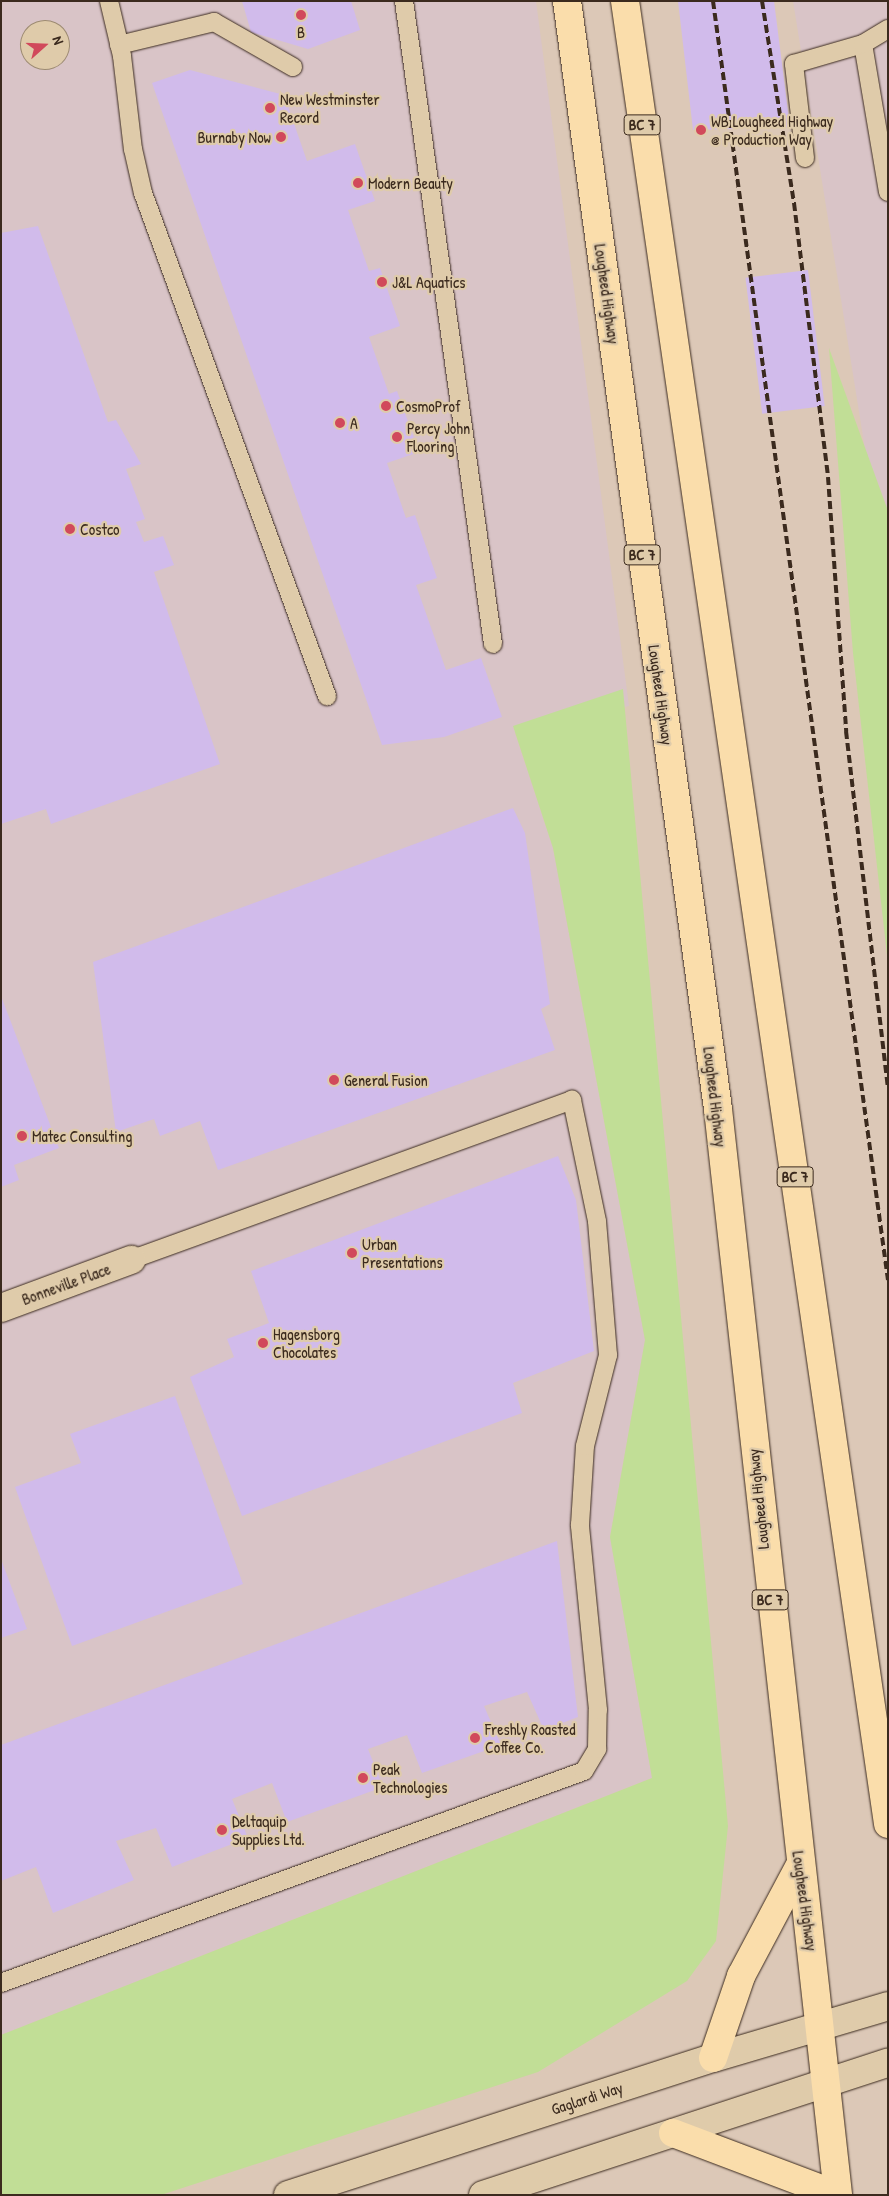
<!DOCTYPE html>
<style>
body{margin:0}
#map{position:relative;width:889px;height:2196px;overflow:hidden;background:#dcc8b7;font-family:"Patrick Hand",sans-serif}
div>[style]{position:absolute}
.built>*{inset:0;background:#d9c4c7}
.green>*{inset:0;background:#c1de96}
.building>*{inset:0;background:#d1bbeb;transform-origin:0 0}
.roads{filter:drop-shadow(0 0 1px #3b2a1e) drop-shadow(0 0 1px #3b2a1e)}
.service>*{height:18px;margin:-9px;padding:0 9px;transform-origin:9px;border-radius:9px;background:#dfcbaa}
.minor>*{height:28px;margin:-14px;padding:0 14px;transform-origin:14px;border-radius:14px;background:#dfcbaa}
.secondary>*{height:28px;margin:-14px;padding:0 14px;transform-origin:14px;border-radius:14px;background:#dfcbaa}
.primary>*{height:28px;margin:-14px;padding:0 14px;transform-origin:14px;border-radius:14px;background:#faddab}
.rail>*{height:4px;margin-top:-2px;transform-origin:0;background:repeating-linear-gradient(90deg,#3b2a1e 0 8px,transparent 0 12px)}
.dots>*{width:14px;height:14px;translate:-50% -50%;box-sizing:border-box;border:2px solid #dfcbaa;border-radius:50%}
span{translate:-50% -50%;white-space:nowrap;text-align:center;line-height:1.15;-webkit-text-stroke:4.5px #dfcbaa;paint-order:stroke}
.shield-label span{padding:1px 4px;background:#dfcbaa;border:1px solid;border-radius:4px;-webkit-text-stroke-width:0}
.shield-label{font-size:15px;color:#3b2a1e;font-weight:700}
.poi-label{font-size:16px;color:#3b2a1e}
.left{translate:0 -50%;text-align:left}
.right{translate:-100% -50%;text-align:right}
.street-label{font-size:16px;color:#3b2a1e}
.frame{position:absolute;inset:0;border:2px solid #3b2a1e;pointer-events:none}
.north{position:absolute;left:20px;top:20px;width:50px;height:50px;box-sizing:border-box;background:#dfcbaa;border:1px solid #9d8b72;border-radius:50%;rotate:70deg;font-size:14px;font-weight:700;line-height:20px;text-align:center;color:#3b2a1e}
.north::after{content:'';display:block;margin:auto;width:18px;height:22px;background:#d1495b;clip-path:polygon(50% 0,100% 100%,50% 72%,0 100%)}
</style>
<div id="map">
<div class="built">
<div style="clip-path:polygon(evenodd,1px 1px,536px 1px,629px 706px,515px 733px,553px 848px,645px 1340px,610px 1537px,652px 1778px,1px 2035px,1px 1px,30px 30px,60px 30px,60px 60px,30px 60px,30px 30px)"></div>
<div style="clip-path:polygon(793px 1px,888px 1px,888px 511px,865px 449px)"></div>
</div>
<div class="green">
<div style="clip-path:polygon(829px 348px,888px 511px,888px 964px,853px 653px)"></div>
<div style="clip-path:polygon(623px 689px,728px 1826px,716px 1941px,687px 1981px,538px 2072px,161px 2195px,1px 2195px,1px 2035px,652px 1778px,610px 1537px,645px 1340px,553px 848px,513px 726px)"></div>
</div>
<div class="building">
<div style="clip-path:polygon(242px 1px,351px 1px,360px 30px,308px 49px,251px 32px)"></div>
<div style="clip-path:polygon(678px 1px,774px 1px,790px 127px,693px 130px)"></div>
<div style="clip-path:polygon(190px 70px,284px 95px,307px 161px,355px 144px,375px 201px,348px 210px,369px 271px,380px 268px,400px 326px,369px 337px,389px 394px,397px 391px,419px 452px,387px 463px,406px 518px,415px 515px,437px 578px,416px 585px,446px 670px,481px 658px,502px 717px,444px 737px,382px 745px,152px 83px)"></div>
<div style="clip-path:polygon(38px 226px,108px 422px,116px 420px,141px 464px,126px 469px,145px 519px,136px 522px,144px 542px,163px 536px,174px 565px,154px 572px,220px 764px,51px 824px,46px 809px,1px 824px,1px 233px)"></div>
<div style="left:808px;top:270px;width:137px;height:63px;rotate:83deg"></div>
<div style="clip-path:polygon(513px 808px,525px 833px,550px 1004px,541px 1009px,555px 1050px,218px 1170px,200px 1121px,160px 1136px,154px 1119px,116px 1132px,93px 962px)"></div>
<div style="clip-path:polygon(1px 996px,59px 1148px,14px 1165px,19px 1180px,1px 1187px)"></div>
<div style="clip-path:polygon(558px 1156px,576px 1200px,594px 1351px,513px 1383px,522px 1413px,242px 1516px,190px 1377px,234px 1357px,227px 1339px,269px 1323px,251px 1271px)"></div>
<div style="clip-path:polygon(175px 1396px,243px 1584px,72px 1646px,15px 1487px,81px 1463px,70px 1434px)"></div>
<div style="clip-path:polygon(557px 1541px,578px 1717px,544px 1730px,527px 1692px,484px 1706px,501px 1745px,422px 1773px,407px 1735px,368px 1749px,383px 1787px,287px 1822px,272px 1783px,232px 1799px,248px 1838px,172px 1867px,156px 1828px,116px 1841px,134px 1880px,53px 1913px,36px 1867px,1px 1881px,1px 1745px)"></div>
<div style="clip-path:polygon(1px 1559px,27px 1629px,1px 1638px)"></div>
</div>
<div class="roads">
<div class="service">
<div style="left:109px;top:1px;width:57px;rotate:76.7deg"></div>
<div style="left:122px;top:56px;width:94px;rotate:83.3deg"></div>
<div style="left:133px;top:149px;width:45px;rotate:77.2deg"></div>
<div style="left:143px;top:193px;width:536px;rotate:69.91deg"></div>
<div style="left:404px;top:1px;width:649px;rotate:82.12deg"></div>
<div style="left:863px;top:44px;width:150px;rotate:80.4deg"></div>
<div style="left:119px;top:45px;width:98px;rotate:-13.6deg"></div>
<div style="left:214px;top:22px;width:91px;rotate:29.7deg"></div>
<div style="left:805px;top:158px;width:95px;rotate:-96.7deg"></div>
<div style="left:794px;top:64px;width:72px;rotate:-16.2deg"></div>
<div style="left:863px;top:44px;width:29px;rotate:-31deg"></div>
<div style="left:1px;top:1983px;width:620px;rotate:-19.98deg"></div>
<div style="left:584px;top:1771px;width:26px;rotate:-59deg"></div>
<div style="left:597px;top:1749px;width:39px;rotate:-89deg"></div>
<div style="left:598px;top:1710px;width:186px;rotate:-95.6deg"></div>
<div style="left:580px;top:1525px;width:79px;rotate:-86.4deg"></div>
<div style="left:585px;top:1446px;width:94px;rotate:-75.8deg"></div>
<div style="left:608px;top:1355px;width:134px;rotate:-94.7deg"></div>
<div style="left:597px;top:1221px;width:124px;rotate:-101.7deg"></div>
<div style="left:572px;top:1100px;width:469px;rotate:160.1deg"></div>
</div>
<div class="minor">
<div style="left:1px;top:1308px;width:139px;rotate:-20.3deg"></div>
</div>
<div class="secondary">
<div style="left:288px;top:2195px;width:447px;rotate:-17.9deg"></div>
<div style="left:713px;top:2058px;width:183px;rotate:-16.5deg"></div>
<div style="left:483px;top:2195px;width:426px;rotate:-18.1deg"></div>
</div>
<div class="primary">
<div style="left:567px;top:1px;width:1118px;rotate:82.24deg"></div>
<div style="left:718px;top:1109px;width:1093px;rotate:83.69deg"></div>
<div style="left:625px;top:1px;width:1842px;rotate:81.79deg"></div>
<div style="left:713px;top:2058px;width:87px;rotate:-71.1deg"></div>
<div style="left:741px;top:1976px;width:126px;rotate:-62deg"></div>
<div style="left:673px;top:2133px;width:175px;rotate:20.7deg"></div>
</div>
</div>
<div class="rail">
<div style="left:713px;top:1px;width:1291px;rotate:82.21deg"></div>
<div style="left:762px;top:1px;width:205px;rotate:81deg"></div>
<div style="left:794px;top:203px;width:276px;rotate:82.9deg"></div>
<div style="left:828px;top:477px;width:255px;rotate:85.9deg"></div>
<div style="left:846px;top:731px;width:360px;rotate:83.3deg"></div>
</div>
<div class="dots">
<div style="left:301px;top:15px;background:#d1495b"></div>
<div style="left:270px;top:108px;background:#d1495b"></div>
<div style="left:701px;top:130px;background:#d1495b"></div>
<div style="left:281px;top:137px;background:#d1495b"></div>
<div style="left:358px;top:183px;background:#d1495b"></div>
<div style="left:382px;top:282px;background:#d1495b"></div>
<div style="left:386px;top:406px;background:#d1495b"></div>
<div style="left:340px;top:423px;background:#d1495b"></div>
<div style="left:397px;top:437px;background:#d1495b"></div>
<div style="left:70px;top:529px;background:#d1495b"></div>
<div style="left:334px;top:1080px;background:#d1495b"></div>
<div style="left:22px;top:1136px;background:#d1495b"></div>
<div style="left:352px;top:1253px;background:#d1495b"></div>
<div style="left:263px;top:1343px;background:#d1495b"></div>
<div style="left:475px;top:1738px;background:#d1495b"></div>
<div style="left:363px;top:1778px;background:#d1495b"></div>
<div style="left:222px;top:1830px;background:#d1495b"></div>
</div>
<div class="shield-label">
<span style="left:642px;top:125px">BC 7</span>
<span style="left:642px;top:555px">BC 7</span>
<span style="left:795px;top:1177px">BC 7</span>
<span style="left:770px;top:1600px">BC 7</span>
</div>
<div class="poi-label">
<span style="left:301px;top:32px">B</span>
<span class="left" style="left:280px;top:108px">New Westminster<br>Record</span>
<span class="left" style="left:711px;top:130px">WB Lougheed Highway<br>@ Production Way</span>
<span class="right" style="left:271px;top:137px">Burnaby Now</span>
<span class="left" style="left:368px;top:183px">Modern Beauty</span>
<span class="left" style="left:392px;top:282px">J&amp;L Aquatics</span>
<span class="left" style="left:396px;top:406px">CosmoProf</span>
<span class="left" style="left:350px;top:423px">A</span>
<span class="left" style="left:407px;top:437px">Percy John<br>Flooring</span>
<span class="left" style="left:80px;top:529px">Costco</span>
<span class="left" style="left:344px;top:1080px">General Fusion</span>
<span class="left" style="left:32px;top:1136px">Matec Consulting</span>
<span class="left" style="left:362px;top:1253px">Urban<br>Presentations</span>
<span class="left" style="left:273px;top:1343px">Hagensborg<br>Chocolates</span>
<span class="left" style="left:485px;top:1738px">Freshly Roasted<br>Coffee Co.</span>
<span class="left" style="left:373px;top:1778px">Peak<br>Technologies</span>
<span class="left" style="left:232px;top:1830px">Deltaquip<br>Supplies Ltd.</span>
</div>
<div class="street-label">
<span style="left:607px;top:294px;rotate:82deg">Lougheed Highway</span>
<span style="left:661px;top:695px;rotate:82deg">Lougheed Highway</span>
<span style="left:715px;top:1097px;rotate:83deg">Lougheed Highway</span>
<span style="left:66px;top:1284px;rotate:-20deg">Bonneville Place</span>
<span style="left:758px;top:1499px;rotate:-96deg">Lougheed Highway</span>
<span style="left:805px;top:1901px;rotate:82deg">Lougheed Highway</span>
<span style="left:587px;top:2098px;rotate:-18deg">Gaglardi Way</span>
</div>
<div class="frame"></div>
<div class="north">N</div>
</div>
